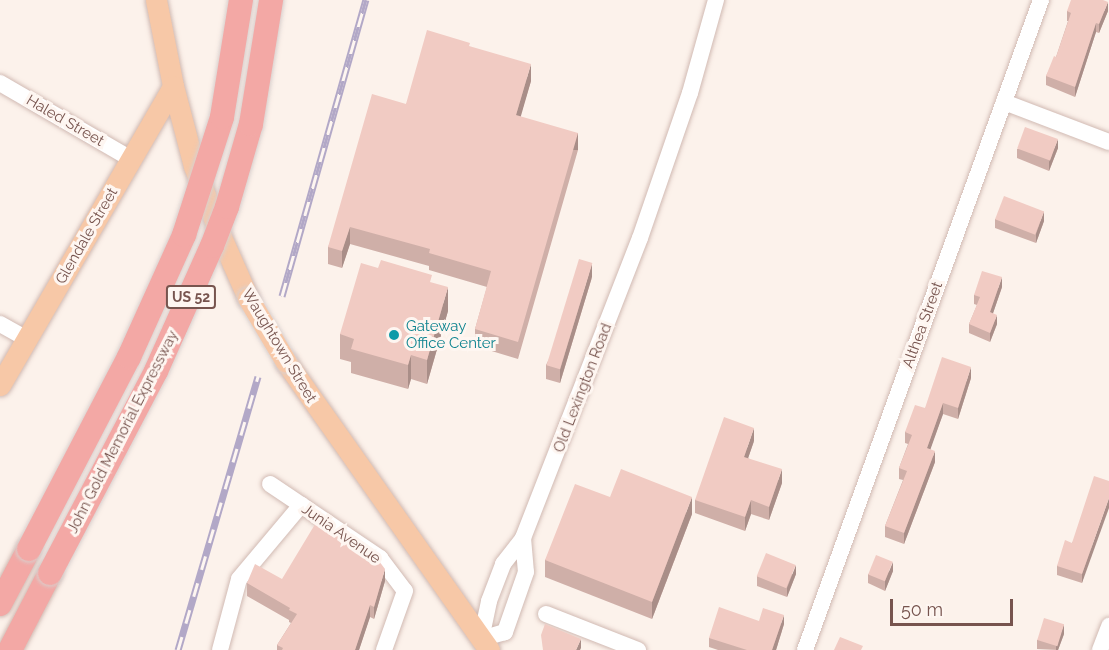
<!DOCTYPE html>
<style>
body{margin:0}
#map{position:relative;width:1109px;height:650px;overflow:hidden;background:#fcf2eb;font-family:Raleway,sans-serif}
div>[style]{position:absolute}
.roads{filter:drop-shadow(0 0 2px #d1bab3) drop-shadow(0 0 2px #d1bab3)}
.minor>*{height:16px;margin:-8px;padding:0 8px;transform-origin:8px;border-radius:8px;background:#fff}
.major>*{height:21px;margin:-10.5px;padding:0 10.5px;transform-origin:10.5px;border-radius:10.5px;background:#f7c8a7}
.highway>*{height:24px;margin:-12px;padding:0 12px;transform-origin:12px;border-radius:12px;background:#f3a8a5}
.rail>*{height:7px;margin-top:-3.5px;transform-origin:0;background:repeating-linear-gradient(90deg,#fef6f1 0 14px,#b2a8c7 0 28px);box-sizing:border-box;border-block:2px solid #b2a8c7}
.bridges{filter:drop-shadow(0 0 2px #d9cfcd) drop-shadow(0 0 2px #d9cfcd)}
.major-bridge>*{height:21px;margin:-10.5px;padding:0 10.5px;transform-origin:10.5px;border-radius:10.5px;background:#f7c8a7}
.highway-bridge>*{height:24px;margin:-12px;padding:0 12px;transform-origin:12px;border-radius:12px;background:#f3a8a5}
.wall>*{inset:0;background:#cfafa8}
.shaded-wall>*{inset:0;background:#a98e88;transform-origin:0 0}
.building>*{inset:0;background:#f1cbc3;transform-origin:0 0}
.dots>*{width:16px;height:16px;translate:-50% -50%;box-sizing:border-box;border:3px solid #fef6f1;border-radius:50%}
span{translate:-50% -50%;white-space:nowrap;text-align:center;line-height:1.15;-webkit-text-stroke:6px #fef6f1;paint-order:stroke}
.shield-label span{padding:2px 4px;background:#fef6f1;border:2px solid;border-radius:4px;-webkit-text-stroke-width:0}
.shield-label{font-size:14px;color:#77544e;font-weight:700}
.street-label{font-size:15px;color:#77544e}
.culture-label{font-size:15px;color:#0d838f}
.left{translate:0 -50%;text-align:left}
.scale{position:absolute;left:890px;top:599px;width:123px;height:27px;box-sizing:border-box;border:3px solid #77544e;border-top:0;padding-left:8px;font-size:18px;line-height:21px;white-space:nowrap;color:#77544e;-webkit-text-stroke:4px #fef6f1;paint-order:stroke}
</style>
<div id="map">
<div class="roads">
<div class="minor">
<div style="left:0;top:83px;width:151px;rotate:30.1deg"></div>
<div style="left:1004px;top:102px;width:112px;rotate:20.9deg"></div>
<div style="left:0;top:324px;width:31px;rotate:29deg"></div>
<div style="left:270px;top:484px;width:133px;rotate:33.9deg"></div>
<div style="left:380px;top:558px;width:41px;rotate:52.9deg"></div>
<div style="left:405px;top:591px;width:63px;rotate:109.6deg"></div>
<div style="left:523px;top:538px;width:34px;rotate:85deg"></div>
<div style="left:526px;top:572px;width:64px;rotate:109.3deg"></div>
<div style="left:505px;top:632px;width:25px;rotate:164deg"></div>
<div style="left:481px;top:639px;width:39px;rotate:-78deg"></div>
<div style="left:489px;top:601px;width:40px;rotate:-69deg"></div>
<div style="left:503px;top:564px;width:33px;rotate:-52deg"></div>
<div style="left:523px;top:538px;width:322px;rotate:-68.7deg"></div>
<div style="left:640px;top:238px;width:153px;rotate:-71deg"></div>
<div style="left:690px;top:93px;width:97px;rotate:-74.4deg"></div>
<div style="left:546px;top:614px;width:99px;rotate:21.4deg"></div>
<div style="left:220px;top:650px;width:73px;rotate:-75deg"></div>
<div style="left:239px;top:579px;width:97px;rotate:-50deg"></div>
<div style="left:805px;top:650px;width:692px;rotate:-70.05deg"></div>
<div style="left:1100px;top:650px;width:26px;rotate:-69deg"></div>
</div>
<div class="major">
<div style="left:156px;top:0;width:88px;rotate:78.8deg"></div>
<div style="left:173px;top:86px;width:83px;rotate:75.3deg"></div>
<div style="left:194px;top:166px;width:76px;rotate:69.2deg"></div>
<div style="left:221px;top:237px;width:67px;rotate:66.1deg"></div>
<div style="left:286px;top:362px;width:352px;rotate:54.8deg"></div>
<div style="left:0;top:385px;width:345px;rotate:-59.9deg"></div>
</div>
<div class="highway">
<div style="left:0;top:604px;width:62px;rotate:-62.2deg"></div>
<div style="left:10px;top:650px;width:87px;rotate:-62.5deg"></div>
</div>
</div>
<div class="rail">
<div style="left:282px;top:296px;width:308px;rotate:-74.2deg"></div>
<div style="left:178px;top:650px;width:285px;rotate:-73.7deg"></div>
</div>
<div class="bridges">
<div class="major-bridge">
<div style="left:248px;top:298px;width:74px;rotate:59.3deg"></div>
</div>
<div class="highway-bridge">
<div style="left:29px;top:549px;width:216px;rotate:-62.5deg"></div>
<div style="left:129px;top:357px;width:134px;rotate:-65.7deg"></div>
<div style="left:184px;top:235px;width:124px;rotate:-72.1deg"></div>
<div style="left:222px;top:117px;width:119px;rotate:-80.8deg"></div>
<div style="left:50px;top:573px;width:228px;rotate:-62.3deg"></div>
<div style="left:156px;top:371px;width:137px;rotate:-65.9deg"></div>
<div style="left:212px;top:246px;width:42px;rotate:-69deg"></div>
<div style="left:227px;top:207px;width:86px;rotate:-73.9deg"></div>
<div style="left:251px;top:124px;width:126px;rotate:-80.8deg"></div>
</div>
</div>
<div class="wall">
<div style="clip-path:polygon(1067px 11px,1108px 11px,1099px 33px,1096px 32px,1075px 97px,1046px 85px,1046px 76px,1056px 57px,1068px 21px,1067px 21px)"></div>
<div style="clip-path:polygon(470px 47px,531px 81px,520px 117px,578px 150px,518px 359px,475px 346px,475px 329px,487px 287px,429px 270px,429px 266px,350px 244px,342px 268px,328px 264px,328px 247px,406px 104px)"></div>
<div style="clip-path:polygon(1058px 148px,1049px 171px,1017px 158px,1017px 149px)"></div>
<div style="clip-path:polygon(995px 219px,1044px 221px,1036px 243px,995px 228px)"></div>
<div style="clip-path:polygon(592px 277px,560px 383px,546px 379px,546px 365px)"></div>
<div style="clip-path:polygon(432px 283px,448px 311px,427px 384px,411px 379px,408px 389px,351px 373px,351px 362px,340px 359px,340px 334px)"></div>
<div style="clip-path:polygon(1002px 287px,993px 313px,997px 324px,990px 342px,969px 333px,969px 324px,977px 305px,974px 304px,974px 295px)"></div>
<div style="clip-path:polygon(971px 378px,958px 419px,943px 414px,930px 449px,935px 462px,904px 544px,885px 537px,885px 526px,903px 480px,899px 479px,899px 468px,908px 444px,905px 443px,905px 432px,925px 408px)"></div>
<div style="clip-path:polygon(754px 441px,748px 458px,782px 483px,769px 520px,751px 514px,745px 531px,695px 513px,695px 500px)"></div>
<div style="clip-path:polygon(1109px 481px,1082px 583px,1057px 575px,1057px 566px,1072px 543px)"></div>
<div style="clip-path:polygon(610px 497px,692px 514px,652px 619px,545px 577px,545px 560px)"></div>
<div style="clip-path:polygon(893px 571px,885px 591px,868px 583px,868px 574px)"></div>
<div style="clip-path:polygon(796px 574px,787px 597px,757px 586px,757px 576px)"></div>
<div style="clip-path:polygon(282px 579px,385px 581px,374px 619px,370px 617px,359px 650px,277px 650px,277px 645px,291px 623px,289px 622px,289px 620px,247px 596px,247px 583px)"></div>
<div style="clip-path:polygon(759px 621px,784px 624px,776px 650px,718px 650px,709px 647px,709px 638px)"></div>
<div style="clip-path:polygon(1064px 634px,1058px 650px,1037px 649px,1037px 640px)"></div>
</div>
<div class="shaded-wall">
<div style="clip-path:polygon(1108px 2px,1108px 11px,1099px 33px,1099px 24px)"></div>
<div style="clip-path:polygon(1096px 23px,1096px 32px,1075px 97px,1075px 87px)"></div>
<div style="clip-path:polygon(531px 64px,531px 81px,516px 133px,516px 115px)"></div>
<div style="left:578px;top:133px;width:17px;height:217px;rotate:90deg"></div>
<div style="clip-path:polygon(1058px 139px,1058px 148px,1049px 171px,1049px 162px)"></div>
<div style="clip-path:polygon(1044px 211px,1044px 221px,1036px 243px,1036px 234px)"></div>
<div style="clip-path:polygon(350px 227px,350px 244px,342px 268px,342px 251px)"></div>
<div style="clip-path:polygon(592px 263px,592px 277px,560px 383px,560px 370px)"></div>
<div style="clip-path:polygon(1002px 277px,1002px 287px,990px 322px,990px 312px)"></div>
<div style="clip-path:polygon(448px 287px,448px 311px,427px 384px,427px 360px)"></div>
<div style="clip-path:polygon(997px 315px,997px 324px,990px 342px,990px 333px)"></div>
<div style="clip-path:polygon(411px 355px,411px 379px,408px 389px,408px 365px)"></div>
<div style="clip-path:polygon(971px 367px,971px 378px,958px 419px,958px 408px)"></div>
<div style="clip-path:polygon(943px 403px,943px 414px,927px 459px,927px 448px)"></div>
<div style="clip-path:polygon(754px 428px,754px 441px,744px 470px,744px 457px)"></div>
<div style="clip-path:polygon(935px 451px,935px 462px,904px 544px,904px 533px)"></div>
<div style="clip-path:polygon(782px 469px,782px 483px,769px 520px,769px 507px)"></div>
<div style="clip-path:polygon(692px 497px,692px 514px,652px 619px,652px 602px)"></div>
<div style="clip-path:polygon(1109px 498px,1109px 508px,1082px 583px,1082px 574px)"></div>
<div style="clip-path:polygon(751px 500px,751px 514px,745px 531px,745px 517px)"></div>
<div style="clip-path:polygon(893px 562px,893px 571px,885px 591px,885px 581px)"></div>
<div style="clip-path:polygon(796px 565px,796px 574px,787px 597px,787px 588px)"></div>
<div style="clip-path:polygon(385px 569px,385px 581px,374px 619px,374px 607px)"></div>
<div style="clip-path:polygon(370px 605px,370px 617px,359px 650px,355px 650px)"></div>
<div style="clip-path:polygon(784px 615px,784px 624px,776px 650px,772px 650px)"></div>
<div style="clip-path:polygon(1064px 624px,1064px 634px,1058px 650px,1056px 650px,1056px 647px)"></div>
<div style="clip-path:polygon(581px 639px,581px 648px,580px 650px,576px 650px)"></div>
</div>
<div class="building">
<div style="clip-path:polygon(1071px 0,1103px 0,1108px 2px,1099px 24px,1096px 23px,1075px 87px,1046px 76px,1054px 56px,1056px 57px,1071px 13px,1067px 11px)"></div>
<div style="clip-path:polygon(427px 30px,470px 43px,469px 46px,531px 64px,516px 115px,578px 133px,518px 342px,475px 329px,491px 271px,429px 253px,430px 249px,350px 227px,342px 251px,328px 247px,372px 94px,406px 104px)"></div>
<div style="left:1025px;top:127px;width:35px;height:23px;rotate:20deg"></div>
<div style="left:1004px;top:196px;width:43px;height:25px;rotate:21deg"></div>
<div style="left:579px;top:259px;width:14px;height:111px;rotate:17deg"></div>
<div style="clip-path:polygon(381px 260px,432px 275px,430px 282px,448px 287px,427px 360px,411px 355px,408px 365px,351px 349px,354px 339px,340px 334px,361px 263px,378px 268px)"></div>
<div style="clip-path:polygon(982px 271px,1002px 277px,990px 312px,997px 315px,990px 333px,969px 324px,980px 297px,974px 295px)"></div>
<div style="clip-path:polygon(942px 357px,971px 367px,958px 408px,943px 403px,927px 448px,935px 451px,904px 533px,885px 526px,907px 471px,899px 468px,912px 435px,905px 432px,915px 405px,925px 408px)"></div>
<div style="clip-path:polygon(724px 417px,754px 428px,744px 457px,782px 469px,769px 507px,751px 500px,745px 517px,695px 500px)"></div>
<div style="clip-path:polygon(621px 469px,692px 497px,652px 602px,545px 560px,575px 484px,610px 497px)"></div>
<div style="clip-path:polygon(1094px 476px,1109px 481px,1109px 498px,1082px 574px,1057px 566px,1065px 540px,1072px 543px)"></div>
<div style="clip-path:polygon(317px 521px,373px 553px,385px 569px,374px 607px,370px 605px,355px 650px,282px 650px,283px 648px,277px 645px,297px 614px,289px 610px,290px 608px,247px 583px,255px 564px,282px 579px)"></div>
<div style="left:766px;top:553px;width:32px;height:25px;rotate:22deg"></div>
<div style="left:876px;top:555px;width:18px;height:21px;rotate:22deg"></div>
<div style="clip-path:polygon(719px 607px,759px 621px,763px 608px,784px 615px,772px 650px,747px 650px,709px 638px)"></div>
<div style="left:1044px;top:618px;width:21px;height:23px;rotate:17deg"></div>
<div style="clip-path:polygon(545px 624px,581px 639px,576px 650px,543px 650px,541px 635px)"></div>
<div style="clip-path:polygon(840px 637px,863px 646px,861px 650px,834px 650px)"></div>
</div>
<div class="dots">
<div style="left:394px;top:335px;background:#0f9aa8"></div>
</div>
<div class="shield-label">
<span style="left:191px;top:297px">US 52</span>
</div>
<div class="street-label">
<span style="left:65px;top:121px;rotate:30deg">Haled Street</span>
<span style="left:87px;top:236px;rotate:-60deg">Glendale Street</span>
<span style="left:923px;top:325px;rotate:-70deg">Althea Street</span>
<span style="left:279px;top:346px;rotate:59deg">Waughtown Street</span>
<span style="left:583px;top:388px;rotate:-69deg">Old Lexington Road</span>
<span style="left:123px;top:432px;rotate:-63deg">John Gold Memorial Expressway</span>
<span style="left:341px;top:534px;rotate:35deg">Junia Avenue</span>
</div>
<div class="culture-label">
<span class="left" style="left:406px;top:335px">Gateway<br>Office Center</span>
</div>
<div class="scale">50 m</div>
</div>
